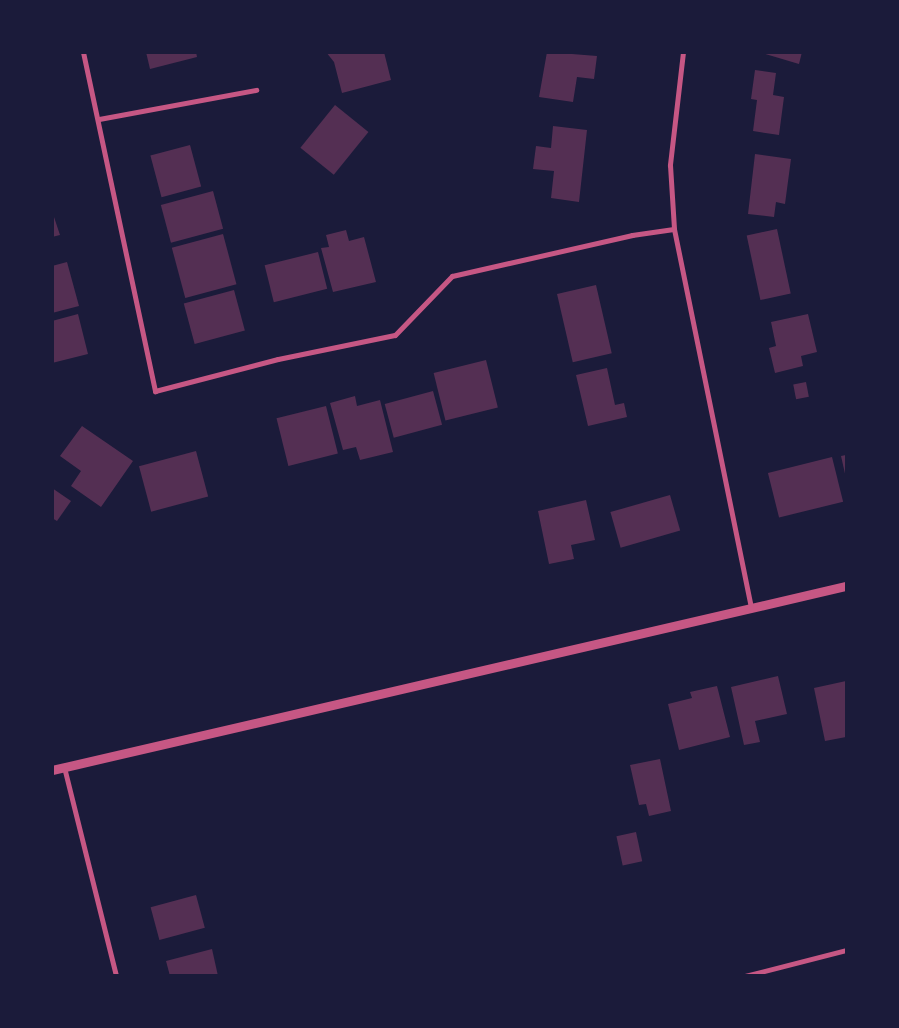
<!DOCTYPE html>
<style>
body{margin:0}
#map{position:relative;width:899px;height:1028px;overflow:hidden;background:#1b1b3a;font-family:Cabin,sans-serif}
div>[style]{position:absolute}
.building>*{inset:0;background:#542f53;transform-origin:0 0}
.minor>*{height:5px;margin:-2.5px;padding:0 2.5px;transform-origin:2.5px;border-radius:2.5px;background:#c65784}
.tertiary>*{height:9px;margin:-4.5px;padding:0 4.5px;transform-origin:4.5px;border-radius:4.5px;background:#c65784}
span{translate:-50% -50%;white-space:nowrap;text-align:center;line-height:1.15;-webkit-text-stroke:4px #1b1b3a;paint-order:stroke}
.frame{position:absolute;inset:0;border:54px solid #1b1b3a;pointer-events:none}
</style>
<div id="map">
<div class="building">
<div style="clip-path:polygon(146px 52px,196px 52px,197px 57px,150px 69px)"></div>
<div style="clip-path:polygon(326px 52px,384px 52px,391px 80px,342px 93px,334px 62px)"></div>
<div style="clip-path:polygon(547px 52px,597px 56px,594px 79px,577px 77px,573px 102px,539px 97px)"></div>
<div style="clip-path:polygon(759px 52px,802px 52px,799px 64px)"></div>
<div style="clip-path:polygon(755px 70px,776px 73px,773px 95px,784px 97px,779px 135px,753px 131px,757px 100px,751px 99px)"></div>
<div style="left:335px;top:105px;width:43px;height:55px;rotate:39deg"></div>
<div style="clip-path:polygon(553px 126px,587px 130px,579px 202px,551px 198px,554px 171px,533px 169px,536px 146px,551px 148px)"></div>
<div style="left:190px;top:145px;width:43px;height:41px;rotate:75deg"></div>
<div style="clip-path:polygon(755px 154px,791px 159px,785px 204px,776px 202px,774px 217px,748px 214px)"></div>
<div style="left:213px;top:191px;width:39px;height:54px;rotate:75deg"></div>
<div style="clip-path:polygon(52px 211px,60px 235px,52px 237px)"></div>
<div style="left:777px;top:229px;width:66px;height:31px;rotate:78deg"></div>
<div style="clip-path:polygon(346px 230px,349px 241px,364px 237px,376px 282px,333px 292px,321px 248px,329px 247px,326px 235px)"></div>
<div style="left:223px;top:234px;width:52px;height:53px;rotate:75deg"></div>
<div style="left:318px;top:252px;width:38px;height:55px;rotate:76deg"></div>
<div style="clip-path:polygon(67px 262px,79px 306px,52px 313px,52px 266px)"></div>
<div style="left:596px;top:285px;width:70px;height:40px;rotate:77deg"></div>
<div style="left:234px;top:290px;width:42px;height:52px;rotate:75deg"></div>
<div style="clip-path:polygon(78px 314px,88px 354px,52px 363px,52px 321px)"></div>
<div style="clip-path:polygon(808px 314px,817px 352px,801px 356px,803px 366px,775px 373px,769px 348px,776px 346px,771px 322px)"></div>
<div style="left:486px;top:360px;width:49px;height:54px;rotate:76deg"></div>
<div style="clip-path:polygon(607px 368px,615px 405px,624px 403px,627px 417px,588px 426px,576px 375px)"></div>
<div style="left:806px;top:382px;width:15px;height:13px;rotate:79deg"></div>
<div style="left:433px;top:391px;width:35px;height:50px;rotate:75deg"></div>
<div style="clip-path:polygon(355px 396px,357px 406px,380px 400px,393px 452px,360px 460px,356px 447px,343px 450px,330px 403px)"></div>
<div style="left:326px;top:406px;width:49px;height:51px;rotate:76deg"></div>
<div style="clip-path:polygon(82px 426px,133px 461px,101px 507px,71px 486px,81px 471px,60px 456px)"></div>
<div style="left:196px;top:451px;width:47px;height:59px;rotate:75deg"></div>
<div style="clip-path:polygon(846px 455px,846px 478px,841px 456px)"></div>
<div style="left:832px;top:457px;width:46px;height:66px;rotate:76deg"></div>
<div style="clip-path:polygon(52px 488px,71px 501px,57px 521px,52px 518px)"></div>
<div style="left:670px;top:495px;width:37px;height:62px;rotate:74deg"></div>
<div style="clip-path:polygon(586px 500px,595px 540px,571px 545px,574px 559px,549px 564px,538px 511px)"></div>
<div style="clip-path:polygon(778px 676px,787px 714px,755px 721px,760px 742px,744px 745px,731px 687px)"></div>
<div style="clip-path:polygon(846px 681px,846px 737px,825px 741px,814px 688px)"></div>
<div style="clip-path:polygon(717px 686px,730px 737px,679px 750px,668px 704px,692px 698px,690px 692px)"></div>
<div style="clip-path:polygon(660px 759px,671px 811px,649px 816px,646px 804px,639px 805px,630px 765px)"></div>
<div style="left:636px;top:832px;width:30px;height:20px;rotate:78deg"></div>
<div style="left:196px;top:895px;width:34px;height:47px;rotate:75deg"></div>
<div style="clip-path:polygon(212px 949px,218px 976px,170px 976px,166px 961px)"></div>
</div>
<div class="minor">
<div style="left:83px;top:52px;width:347px;rotate:78deg"></div>
<div style="left:155px;top:391px;width:127px;rotate:-14.6deg"></div>
<div style="left:278px;top:359px;width:119px;rotate:-11.6deg"></div>
<div style="left:395px;top:335px;width:82px;rotate:-46deg"></div>
<div style="left:452px;top:276px;width:185px;rotate:-12.8deg"></div>
<div style="left:632px;top:235px;width:42px;rotate:-8.1deg"></div>
<div style="left:683px;top:52px;width:114px;rotate:96.6deg"></div>
<div style="left:670px;top:165px;width:64px;rotate:86.4deg"></div>
<div style="left:674px;top:229px;width:387px;rotate:78.5deg"></div>
<div style="left:99px;top:119px;width:160px;rotate:-10.5deg"></div>
<div style="left:64px;top:767px;width:215px;rotate:76deg"></div>
<div style="left:745px;top:976px;width:104px;rotate:-14.4deg"></div>
</div>
<div class="tertiary">
<div style="left:52px;top:770px;width:815px;rotate:-13.05deg"></div>
</div>
<div class="frame"></div>
</div>
